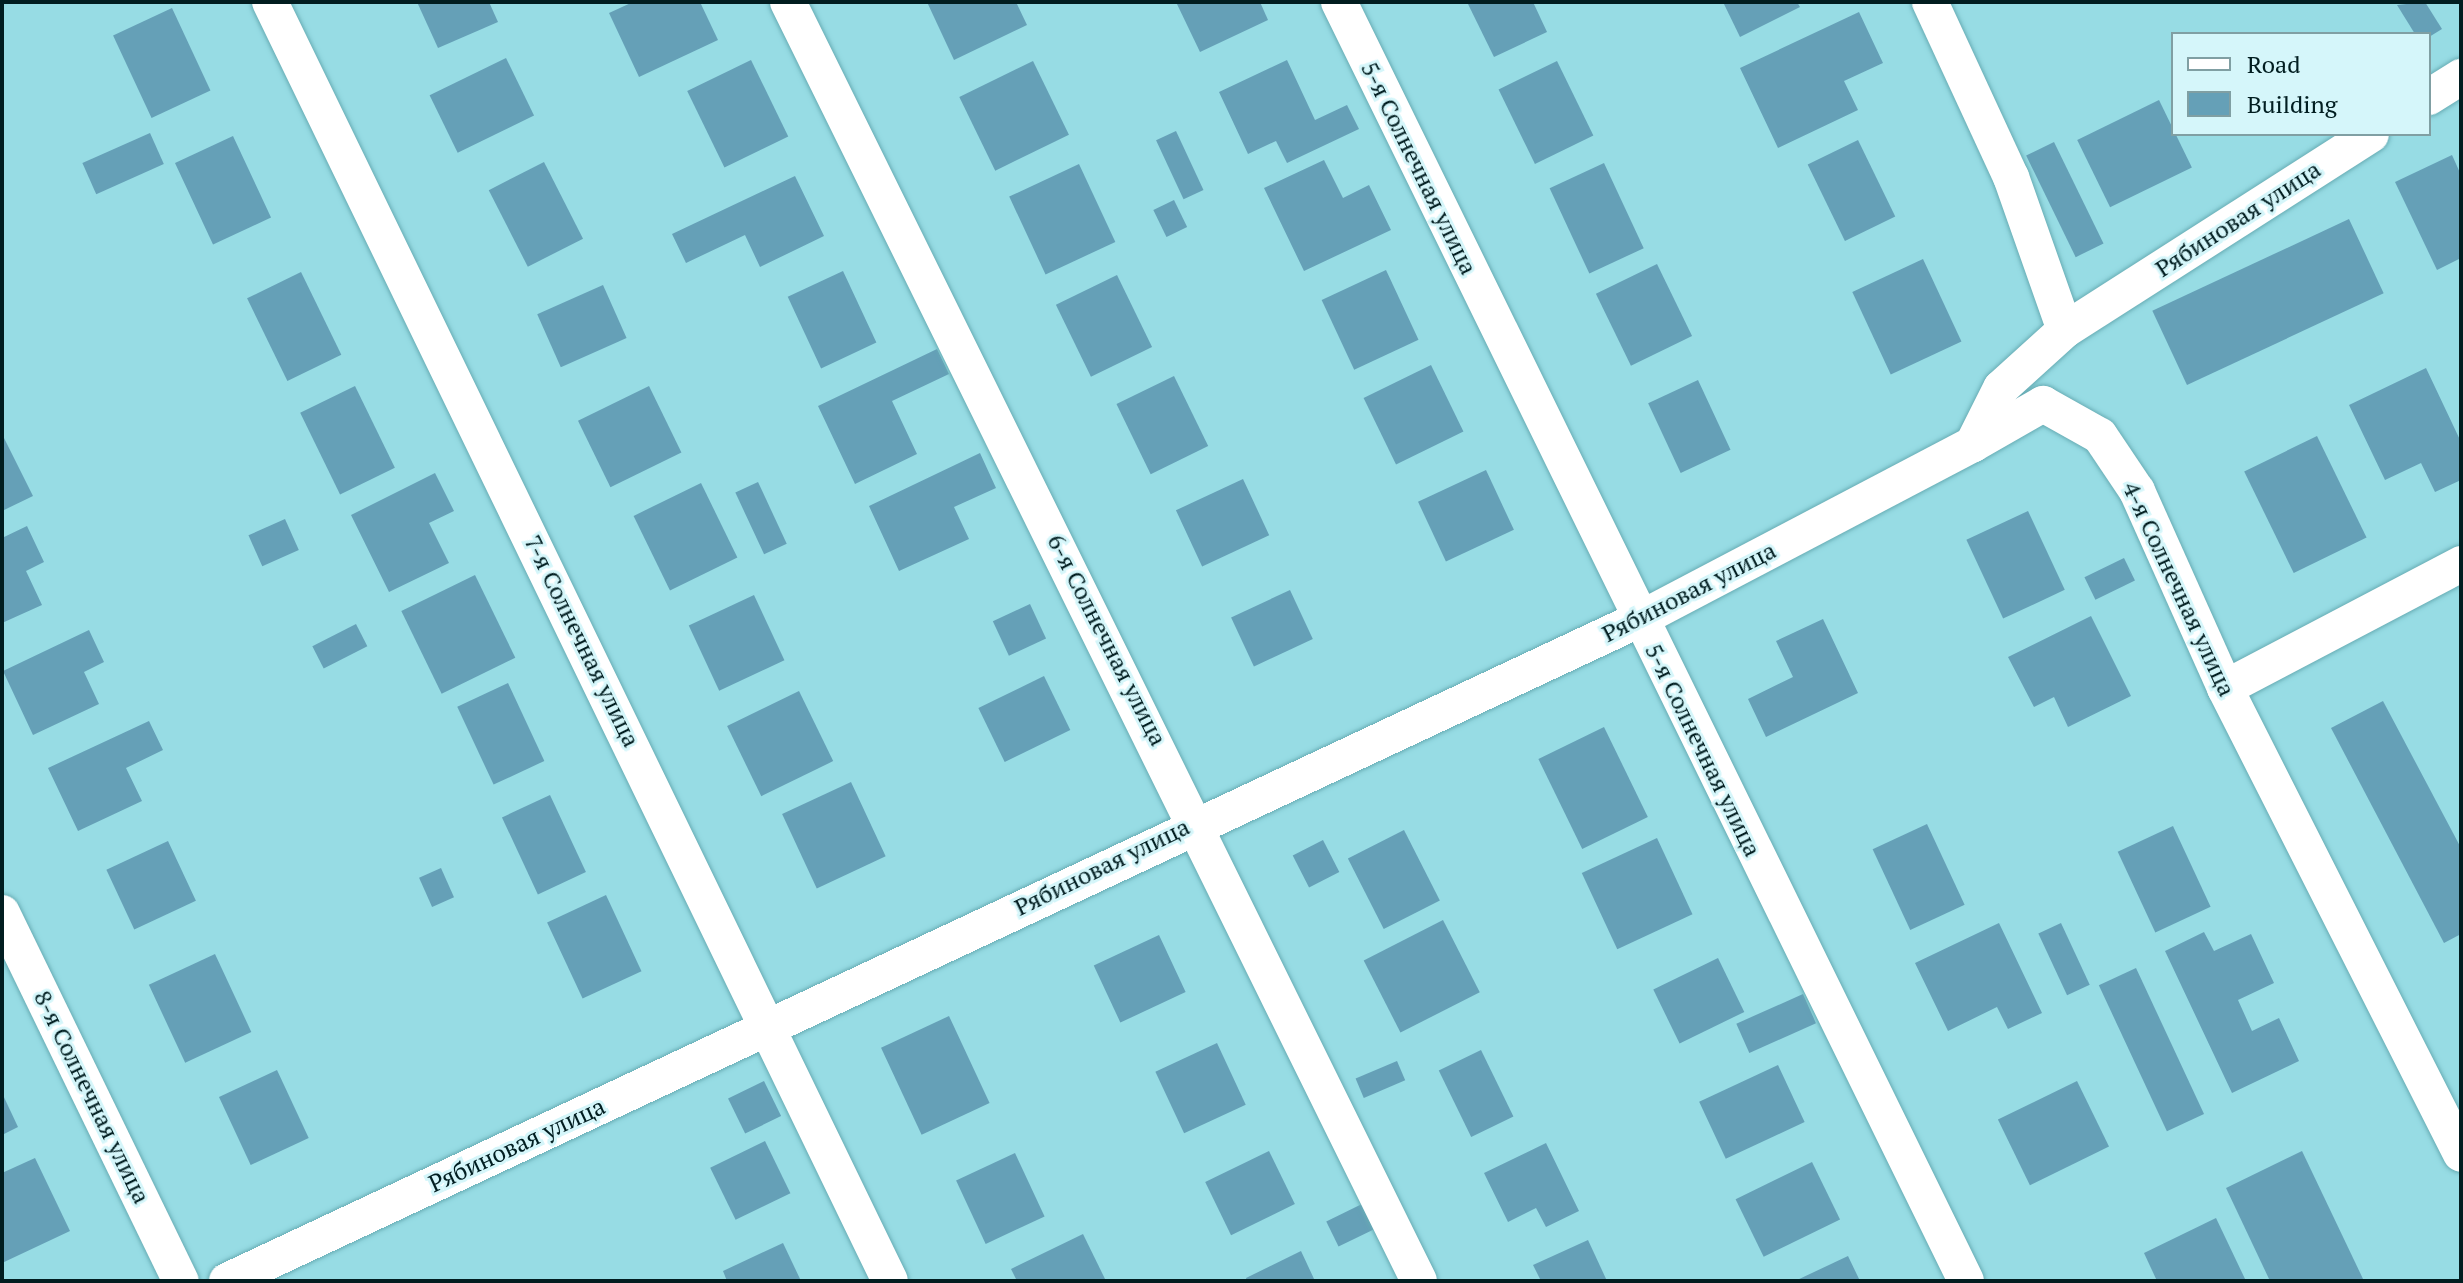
<!DOCTYPE html>
<meta charset="utf-8">
<style>
body{margin:0}
#map{position:relative;width:2463px;height:1283px;overflow:hidden;background:#97dce4;font-family:"PT Serif",serif}
div>[style]{position:absolute}
.building>*{inset:0;background:#65a0b7;transform-origin:0 0}
.roads{filter:drop-shadow(0 0 2px #67acb4) drop-shadow(0 0 2px #67acb4)}
.minor>*{height:36px;margin:-18px;padding:0 18px;transform-origin:18px;border-radius:18px;background:#fff}
span{translate:-50% -50%;white-space:nowrap;text-align:center;line-height:1.15;-webkit-text-stroke:6px #d5f6fa;paint-order:stroke}
.street-label{font-size:24px;color:#011d20}
.frame{position:absolute;inset:0;border:4px solid #011d20;pointer-events:none}
.legend{position:absolute;left:2171px;top:32px;width:260px;height:104px;box-sizing:border-box;background:#d5f6fa;border:2px solid #809fa3;margin:0;padding:10px 14px;list-style:none;font-size:24px;color:#011d20}
.legend li{display:flex;align-items:center;gap:16px;height:40px}
.legend b{width:40px;border:2px solid #809fa3}
</style>
<div id="map">
<div class="building">
<div style="clip-path:polygon(417px 2px,489px 2px,498px 22px,438px 48px)"></div>
<div style="clip-path:polygon(633px 2px,700px 2px,718px 40px,639px 77px,609px 13px)"></div>
<div style="clip-path:polygon(927px 2px,1016px 2px,1027px 25px,954px 60px)"></div>
<div style="clip-path:polygon(1176px 2px,1260px 2px,1268px 20px,1200px 52px)"></div>
<div style="clip-path:polygon(1467px 2px,1533px 2px,1547px 32px,1494px 57px)"></div>
<div style="clip-path:polygon(1723px 2px,1797px 2px,1800px 7px,1740px 37px)"></div>
<div style="clip-path:polygon(2425px 2px,2442px 29px,2429px 37px,2415px 34px,2397px 5px)"></div>
<div style="left:172px;top:8px;width:91px;height:65px;rotate:65deg"></div>
<div style="clip-path:polygon(1859px 12px,1883px 63px,1844px 81px,1858px 110px,1778px 148px,1740px 68px)"></div>
<div style="left:506px;top:58px;width:64px;height:85px;rotate:64deg"></div>
<div style="left:751px;top:60px;width:85px;height:71px;rotate:64deg"></div>
<div style="clip-path:polygon(1287px 60px,1315px 120px,1347px 105px,1359px 129px,1287px 163px,1276px 141px,1248px 154px,1219px 92px)"></div>
<div style="left:1033px;top:61px;width:82px;height:82px;rotate:64deg"></div>
<div style="left:1557px;top:61px;width:83px;height:65px;rotate:64deg"></div>
<div style="left:2159px;top:100px;width:75px;height:91px;rotate:64deg"></div>
<div style="left:1176px;top:131px;width:65px;height:22px;rotate:65deg"></div>
<div style="left:150px;top:133px;width:34px;height:74px;rotate:66deg"></div>
<div style="left:233px;top:136px;width:90px;height:64px;rotate:65deg"></div>
<div style="left:1858px;top:140px;width:85px;height:56px;rotate:64deg"></div>
<div style="left:2054px;top:142px;width:113px;height:31px;rotate:64deg"></div>
<div style="clip-path:polygon(2452px 155px,2461px 175px,2461px 258px,2437px 270px,2395px 182px)"></div>
<div style="clip-path:polygon(1324px 160px,1343px 198px,1369px 185px,1391px 230px,1304px 271px,1264px 188px)"></div>
<div style="left:544px;top:162px;width:86px;height:62px;rotate:63deg"></div>
<div style="left:1604px;top:163px;width:94px;height:60px;rotate:65deg"></div>
<div style="left:1079px;top:164px;width:86px;height:77px;rotate:65deg"></div>
<div style="clip-path:polygon(795px 176px,824px 236px,760px 267px,745px 235px,686px 263px,672px 234px)"></div>
<div style="left:1174px;top:200px;width:30px;height:23px;rotate:64deg"></div>
<div style="left:2349px;top:219px;width:82px;height:217px;rotate:65deg"></div>
<div style="left:1923px;top:259px;width:91px;height:78px;rotate:65deg"></div>
<div style="left:1657px;top:264px;width:80px;height:68px;rotate:64deg"></div>
<div style="left:1386px;top:270px;width:77px;height:71px;rotate:65deg"></div>
<div style="left:843px;top:271px;width:79px;height:61px;rotate:65deg"></div>
<div style="left:301px;top:272px;width:92px;height:60px;rotate:64deg"></div>
<div style="left:1117px;top:275px;width:80px;height:68px;rotate:64deg"></div>
<div style="left:603px;top:285px;width:58px;height:72px;rotate:66deg"></div>
<div style="clip-path:polygon(937px 349px,949px 374px,892px 401px,917px 454px,855px 484px,818px 406px)"></div>
<div style="left:1431px;top:365px;width:74px;height:75px;rotate:64deg"></div>
<div style="clip-path:polygon(2426px 368px,2461px 442px,2461px 480px,2435px 492px,2421px 463px,2385px 480px,2349px 405px)"></div>
<div style="left:1174px;top:376px;width:78px;height:64px;rotate:64deg"></div>
<div style="left:1698px;top:380px;width:77px;height:55px;rotate:65deg"></div>
<div style="left:355px;top:386px;width:91px;height:61px;rotate:64deg"></div>
<div style="left:649px;top:386px;width:74px;height:79px;rotate:64deg"></div>
<div style="clip-path:polygon(2px 434px,33px 496px,2px 511px)"></div>
<div style="left:2317px;top:436px;width:113px;height:81px;rotate:64deg"></div>
<div style="clip-path:polygon(980px 453px,996px 488px,954px 507px,969px 539px,899px 571px,869px 506px)"></div>
<div style="left:1486px;top:470px;width:66px;height:75px;rotate:65deg"></div>
<div style="clip-path:polygon(435px 473px,454px 511px,429px 523px,449px 563px,389px 592px,351px 515px)"></div>
<div style="left:1243px;top:479px;width:62px;height:74px;rotate:65deg"></div>
<div style="left:758px;top:482px;width:68px;height:25px;rotate:65deg"></div>
<div style="left:701px;top:483px;width:83px;height:75px;rotate:64deg"></div>
<div style="left:2028px;top:511px;width:87px;height:68px;rotate:65deg"></div>
<div style="left:285px;top:519px;width:34px;height:40px;rotate:66deg"></div>
<div style="clip-path:polygon(27px 526px,44px 562px,26px 571px,42px 605px,2px 623px,2px 538px)"></div>
<div style="left:2124px;top:558px;width:25px;height:44px;rotate:64deg"></div>
<div style="left:475px;top:575px;width:92px;height:82px;rotate:64deg"></div>
<div style="left:1290px;top:590px;width:54px;height:65px;rotate:65deg"></div>
<div style="left:754px;top:595px;width:72px;height:72px;rotate:65deg"></div>
<div style="left:1030px;top:604px;width:38px;height:41px;rotate:65deg"></div>
<div style="clip-path:polygon(2091px 616px,2131px 696px,2068px 727px,2054px 697px,2034px 707px,2008px 657px)"></div>
<div style="clip-path:polygon(1823px 619px,1858px 693px,1766px 737px,1748px 699px,1793px 677px,1776px 641px)"></div>
<div style="left:356px;top:624px;width:25px;height:49px;rotate:63deg"></div>
<div style="clip-path:polygon(89px 630px,104px 662px,84px 672px,99px 704px,33px 735px,3px 671px)"></div>
<div style="left:1044px;top:676px;width:60px;height:73px;rotate:64deg"></div>
<div style="left:508px;top:683px;width:86px;height:56px;rotate:65deg"></div>
<div style="left:799px;top:691px;width:78px;height:80px;rotate:64deg"></div>
<div style="clip-path:polygon(2383px 701px,2461px 848px,2461px 934px,2444px 943px,2331px 728px)"></div>
<div style="clip-path:polygon(149px 721px,163px 750px,126px 768px,142px 801px,78px 831px,48px 768px)"></div>
<div style="left:1604px;top:727px;width:100px;height:73px;rotate:64deg"></div>
<div style="left:851px;top:782px;width:82px;height:76px;rotate:65deg"></div>
<div style="left:550px;top:795px;width:85px;height:53px;rotate:65deg"></div>
<div style="left:1927px;top:824px;width:89px;height:60px;rotate:65deg"></div>
<div style="left:2173px;top:826px;width:89px;height:61px;rotate:65deg"></div>
<div style="left:1404px;top:830px;width:79px;height:63px;rotate:63deg"></div>
<div style="left:1657px;top:838px;width:84px;height:83px;rotate:65deg"></div>
<div style="left:1323px;top:840px;width:36px;height:34px;rotate:63deg"></div>
<div style="left:168px;top:841px;width:66px;height:68px;rotate:65deg"></div>
<div style="left:441px;top:868px;width:32px;height:24px;rotate:66deg"></div>
<div style="left:606px;top:895px;width:84px;height:65px;rotate:65deg"></div>
<div style="left:1443px;top:920px;width:81px;height:89px;rotate:63deg"></div>
<div style="clip-path:polygon(1999px 923px,2042px 1013px,2008px 1029px,1997px 1007px,1948px 1031px,1915px 963px)"></div>
<div style="left:2061px;top:923px;width:68px;height:25px;rotate:65deg"></div>
<div style="clip-path:polygon(2204px 932px,2214px 951px,2251px 934px,2274px 983px,2238px 1000px,2252px 1031px,2279px 1018px,2299px 1061px,2232px 1093px,2165px 951px)"></div>
<div style="left:1159px;top:935px;width:63px;height:72px;rotate:65deg"></div>
<div style="left:215px;top:954px;width:86px;height:73px;rotate:65deg"></div>
<div style="left:1718px;top:958px;width:60px;height:72px;rotate:64deg"></div>
<div style="left:2136px;top:968px;width:161px;height:41px;rotate:65deg"></div>
<div style="left:1803px;top:994px;width:32px;height:73px;rotate:66deg"></div>
<div style="left:949px;top:1016px;width:96px;height:75px;rotate:65deg"></div>
<div style="left:1217px;top:1043px;width:68px;height:68px;rotate:65deg"></div>
<div style="left:1481px;top:1050px;width:74px;height:47px;rotate:64deg"></div>
<div style="left:1397px;top:1061px;width:21px;height:45px;rotate:67deg"></div>
<div style="left:1778px;top:1065px;width:63px;height:87px;rotate:65deg"></div>
<div style="left:277px;top:1070px;width:75px;height:64px;rotate:65deg"></div>
<div style="left:764px;top:1081px;width:39px;height:40px;rotate:64deg"></div>
<div style="left:2077px;top:1081px;width:73px;height:88px;rotate:64deg"></div>
<div style="clip-path:polygon(2px 1093px,18px 1127px,2px 1135px)"></div>
<div style="left:765px;top:1141px;width:58px;height:61px;rotate:64deg"></div>
<div style="clip-path:polygon(1546px 1143px,1579px 1211px,1546px 1227px,1536px 1208px,1508px 1222px,1484px 1173px)"></div>
<div style="left:1269px;top:1151px;width:59px;height:71px;rotate:64deg"></div>
<div style="clip-path:polygon(2302px 1151px,2364px 1281px,2270px 1281px,2226px 1188px)"></div>
<div style="left:1015px;top:1153px;width:70px;height:65px;rotate:65deg"></div>
<div style="clip-path:polygon(35px 1158px,70px 1231px,2px 1263px,2px 1173px)"></div>
<div style="left:1812px;top:1162px;width:64px;height:85px;rotate:64deg"></div>
<div style="left:1364px;top:1203px;width:28px;height:42px;rotate:64deg"></div>
<div style="clip-path:polygon(2216px 1218px,2246px 1281px,2157px 1281px,2144px 1253px)"></div>
<div style="clip-path:polygon(1083px 1234px,1106px 1281px,1017px 1281px,1011px 1269px)"></div>
<div style="clip-path:polygon(1588px 1240px,1607px 1281px,1541px 1281px,1533px 1265px)"></div>
<div style="clip-path:polygon(783px 1243px,801px 1281px,727px 1281px,723px 1271px)"></div>
<div style="clip-path:polygon(1301px 1251px,1315px 1281px,1247px 1281px,1246px 1278px)"></div>
<div style="clip-path:polygon(1848px 1256px,1860px 1281px,1795px 1281px)"></div>
</div>
<div class="roads">
<div class="minor">
<div style="left:270px;top:2px;width:1421px;rotate:64.14deg"></div>
<div style="left:788px;top:2px;width:1426px;rotate:63.74deg"></div>
<div style="left:1339px;top:2px;width:1424px;rotate:63.88deg"></div>
<div style="left:1930px;top:2px;width:193px;rotate:65.2deg"></div>
<div style="left:2011px;top:177px;width:162px;rotate:70.6deg"></div>
<div style="left:2065px;top:330px;width:86px;rotate:137.8deg"></div>
<div style="left:2001px;top:388px;width:63px;rotate:116.6deg"></div>
<div style="left:1973px;top:444px;width:81px;rotate:-29.7deg"></div>
<div style="left:2043px;top:404px;width:65px;rotate:29.3deg"></div>
<div style="left:2100px;top:436px;width:66px;rotate:56.1deg"></div>
<div style="left:2137px;top:491px;width:216px;rotate:65.9deg"></div>
<div style="left:2225px;top:688px;width:522px;rotate:63.14deg"></div>
<div style="left:2429px;top:97px;width:38px;rotate:-32deg"></div>
<div style="left:2065px;top:330px;width:363px;rotate:-32.6deg"></div>
<div style="left:2225px;top:688px;width:267px;rotate:-27.7deg"></div>
<div style="left:2px;top:913px;width:409px;rotate:64.1deg"></div>
<div style="left:227px;top:1281px;width:1558px;rotate:-25.1deg"></div>
<div style="left:1638px;top:620px;width:378px;rotate:-27.7deg"></div>
</div>
</div>
<div class="street-label">
<span style="left:1419px;top:168px;rotate:64deg">5-я Солнечная улица</span>
<span style="left:2238px;top:219px;rotate:-33deg">Рябиновая улица</span>
<span style="left:2179px;top:589px;rotate:65deg">4-я Солнечная улица</span>
<span style="left:1689px;top:592px;rotate:-27deg">Рябиновая улица</span>
<span style="left:1107px;top:640px;rotate:63deg">6-я Солнечная улица</span>
<span style="left:582px;top:641px;rotate:64deg">7-я Солнечная улица</span>
<span style="left:1703px;top:750px;rotate:64deg">5-я Солнечная улица</span>
<span style="left:1102px;top:867px;rotate:-26deg">Рябиновая улица</span>
<span style="left:92px;top:1097px;rotate:64deg">8-я Солнечная улица</span>
<span style="left:517px;top:1145px;rotate:-25deg">Рябиновая улица</span>
</div>
<div class="frame"></div>
<ul class="legend">
<li><b style="height:10px;background:#fff"></b>Road</li>
<li><b style="height:22px;background:#65a0b7"></b>Building</li>
</ul>
</div>
